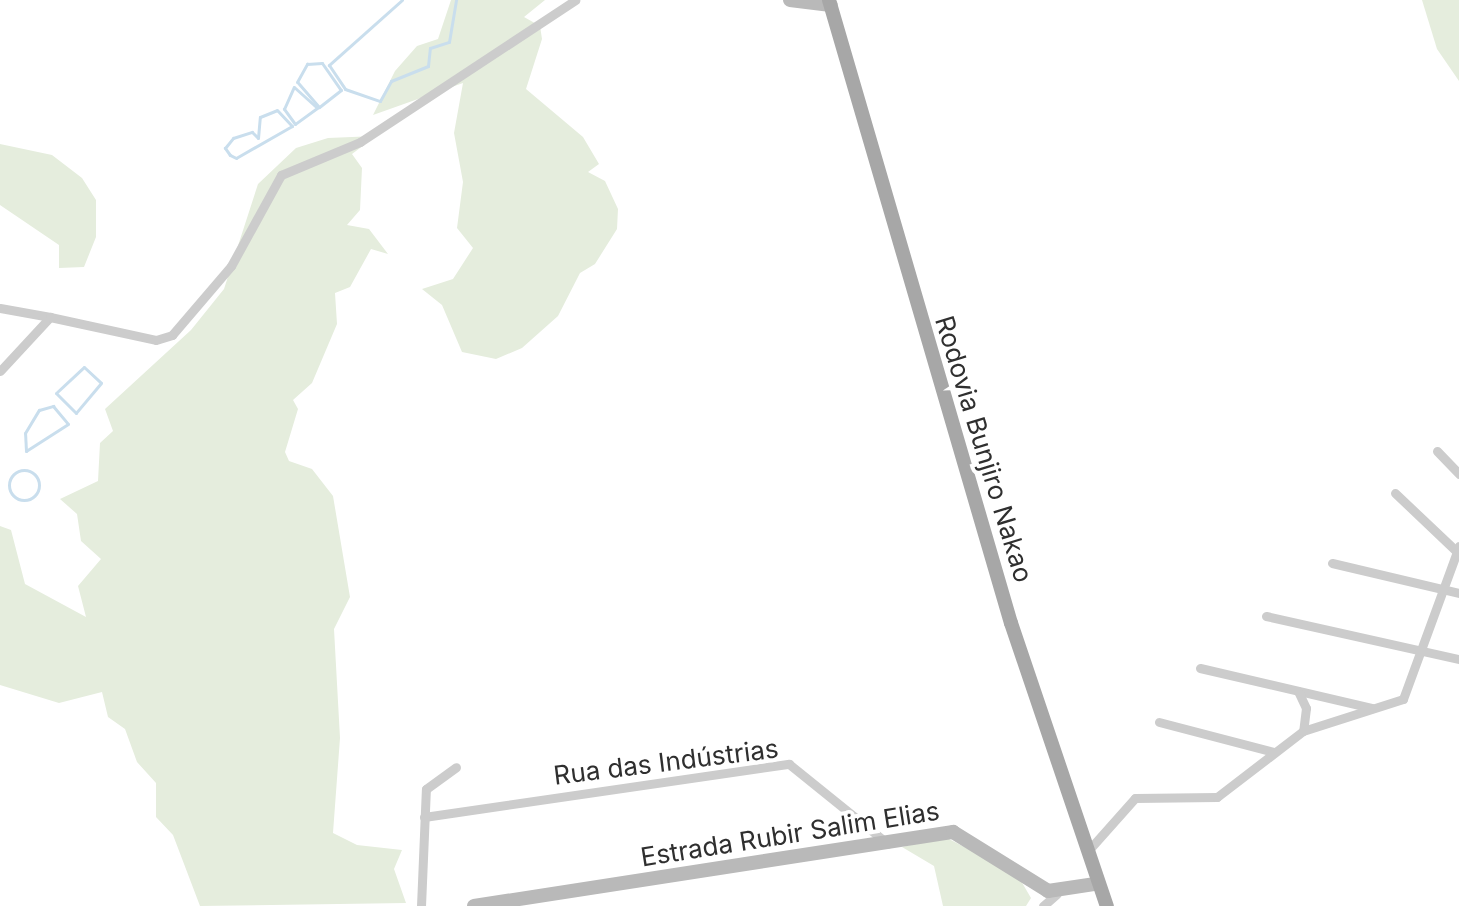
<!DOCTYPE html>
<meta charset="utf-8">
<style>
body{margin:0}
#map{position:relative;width:1459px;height:906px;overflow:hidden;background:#fff;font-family:Inter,sans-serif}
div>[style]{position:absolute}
.green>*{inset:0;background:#e5eddd}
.stream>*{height:3px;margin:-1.5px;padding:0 1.5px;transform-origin:1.5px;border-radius:1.5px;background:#c9deed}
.stream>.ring{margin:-1.5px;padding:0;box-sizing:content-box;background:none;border:3px solid #c9deed;border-radius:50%}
.street>*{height:9px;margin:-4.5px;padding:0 4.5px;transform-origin:4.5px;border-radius:4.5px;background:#ccc}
.secondary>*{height:14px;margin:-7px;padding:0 7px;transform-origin:7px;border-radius:7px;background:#b9b9b9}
.primary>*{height:14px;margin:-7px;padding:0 7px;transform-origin:7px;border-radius:7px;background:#a7a7a7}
span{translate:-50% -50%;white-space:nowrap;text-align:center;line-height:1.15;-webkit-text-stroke:8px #fff;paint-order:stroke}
.street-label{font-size:26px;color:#2f2f2f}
</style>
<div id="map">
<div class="green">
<div style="clip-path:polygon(451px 0,545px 0,524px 17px,540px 26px,542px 39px,526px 89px,583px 137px,599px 164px,588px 172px,605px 181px,618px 209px,617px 229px,595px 264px,580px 273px,558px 316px,522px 348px,496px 359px,462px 352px,442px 305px,422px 289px,453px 279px,473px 248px,457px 228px,463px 182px,454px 133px,463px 83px,373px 115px,395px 71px,417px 46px,438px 39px)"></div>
<div style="clip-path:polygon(1422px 0,1459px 0,1459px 81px,1437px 49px)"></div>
<div style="clip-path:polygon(376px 136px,352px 154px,362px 168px,360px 210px,347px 225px,369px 229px,388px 254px,371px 249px,350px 287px,335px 293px,337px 324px,312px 383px,293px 400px,298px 409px,285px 452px,289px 461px,312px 469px,333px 496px,350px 597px,334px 629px,340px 738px,333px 833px,357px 845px,402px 850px,394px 869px,406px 903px,200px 906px,173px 835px,156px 817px,156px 783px,137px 762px,125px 729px,108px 717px,102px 692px,59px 703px,0 685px,0 526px,11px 530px,25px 584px,86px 617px,78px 586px,101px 559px,81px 541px,77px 514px,60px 499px,98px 481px,100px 443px,113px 431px,105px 409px,191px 330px,224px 289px,258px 184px,296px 148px,328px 138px)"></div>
<div style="clip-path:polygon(0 144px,52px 155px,82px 178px,96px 200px,96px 237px,84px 267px,59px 268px,59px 245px,0 205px)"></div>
<div style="clip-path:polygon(945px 837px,1017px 874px,1031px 898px,1026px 906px,943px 906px,934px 866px,902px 847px)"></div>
</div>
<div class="stream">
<div style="left:402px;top:0;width:98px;rotate:138.3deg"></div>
<div style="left:329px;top:65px;width:29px;rotate:56deg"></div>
<div style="left:345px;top:89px;width:37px;rotate:19deg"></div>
<div style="left:380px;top:101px;width:23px;rotate:-61deg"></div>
<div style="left:391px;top:81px;width:40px;rotate:-22deg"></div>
<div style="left:428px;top:66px;width:18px;rotate:-84deg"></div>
<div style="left:430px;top:48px;width:20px;rotate:-18deg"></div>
<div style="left:449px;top:42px;width:43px;rotate:-80.5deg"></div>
<div style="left:322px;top:63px;width:33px;rotate:55deg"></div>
<div style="left:341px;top:90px;width:28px;rotate:142deg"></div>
<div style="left:319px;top:107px;width:33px;rotate:-131deg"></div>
<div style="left:297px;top:82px;width:21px;rotate:-61deg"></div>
<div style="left:307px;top:64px;width:15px;rotate:-4deg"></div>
<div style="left:294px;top:87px;width:31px;rotate:42deg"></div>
<div style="left:317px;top:108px;width:27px;rotate:144deg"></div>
<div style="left:295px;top:124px;width:19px;rotate:-126deg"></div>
<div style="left:284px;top:109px;width:24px;rotate:-66deg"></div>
<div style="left:277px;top:110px;width:22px;rotate:47deg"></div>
<div style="left:292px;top:126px;width:64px;rotate:150.3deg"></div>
<div style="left:236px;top:158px;width:7px;rotate:-153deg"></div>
<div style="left:230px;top:155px;width:9px;rotate:-126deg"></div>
<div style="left:225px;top:148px;width:13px;rotate:-51deg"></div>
<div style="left:233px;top:138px;width:20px;rotate:-18deg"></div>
<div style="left:252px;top:132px;width:8px;rotate:45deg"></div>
<div style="left:258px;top:138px;width:21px;rotate:-85deg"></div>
<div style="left:260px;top:117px;width:18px;rotate:-22deg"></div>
<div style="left:84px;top:367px;width:23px;rotate:43deg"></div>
<div style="left:101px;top:383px;width:39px;rotate:130deg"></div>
<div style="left:76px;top:413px;width:28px;rotate:-135deg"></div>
<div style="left:56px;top:393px;width:38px;rotate:-43deg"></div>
<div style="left:53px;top:406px;width:23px;rotate:50deg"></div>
<div style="left:68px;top:424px;width:50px;rotate:147.3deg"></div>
<div style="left:26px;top:451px;width:18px;rotate:-93deg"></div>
<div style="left:25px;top:433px;width:27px;rotate:-59deg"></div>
<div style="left:39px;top:410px;width:15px;rotate:-16deg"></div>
<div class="ring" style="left:9px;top:470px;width:27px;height:27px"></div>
</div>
<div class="street">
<div style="left:0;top:308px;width:51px;rotate:10.2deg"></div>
<div style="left:0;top:371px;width:74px;rotate:-47.2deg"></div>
<div style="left:50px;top:317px;width:108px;rotate:12.2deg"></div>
<div style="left:156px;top:340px;width:17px;rotate:-17deg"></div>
<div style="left:172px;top:335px;width:91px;rotate:-49.5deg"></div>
<div style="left:231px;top:266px;width:104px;rotate:-61.2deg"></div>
<div style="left:281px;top:175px;width:86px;rotate:-22.7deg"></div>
<div style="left:360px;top:142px;width:258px;rotate:-33.4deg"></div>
<div style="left:1437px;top:451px;width:32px;rotate:46deg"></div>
<div style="left:1395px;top:493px;width:83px;rotate:43.5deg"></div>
<div style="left:1332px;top:563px;width:130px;rotate:13.3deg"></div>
<div style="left:1266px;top:616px;width:198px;rotate:12.6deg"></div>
<div style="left:1200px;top:668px;width:177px;rotate:13.1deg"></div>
<div style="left:1298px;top:691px;width:19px;rotate:65deg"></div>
<div style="left:1306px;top:708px;width:23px;rotate:97deg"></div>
<div style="left:1159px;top:722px;width:119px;rotate:14.6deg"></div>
<div style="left:424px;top:817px;width:369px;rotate:-8.3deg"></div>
<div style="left:789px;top:764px;width:127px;rotate:38.9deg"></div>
<div style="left:1087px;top:852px;width:72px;rotate:-48.4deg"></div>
<div style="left:1135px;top:798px;width:82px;rotate:-0.7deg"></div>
<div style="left:1217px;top:797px;width:108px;rotate:-37.5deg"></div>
<div style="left:1303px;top:731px;width:105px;rotate:-17.7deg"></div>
<div style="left:1403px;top:699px;width:163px;rotate:-69.9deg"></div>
<div style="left:421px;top:906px;width:117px;rotate:-87.6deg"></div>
<div style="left:426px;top:789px;width:37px;rotate:-36deg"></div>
<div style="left:1043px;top:906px;width:18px;rotate:-41deg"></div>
</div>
<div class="secondary">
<div style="left:790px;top:0;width:41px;rotate:7deg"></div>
<div style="left:474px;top:906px;width:485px;rotate:-8.8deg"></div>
<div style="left:953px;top:832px;width:112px;rotate:31.8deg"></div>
<div style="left:1048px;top:891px;width:48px;rotate:-8.5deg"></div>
</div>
<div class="primary">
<div style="left:829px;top:0;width:649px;rotate:73.72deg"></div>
<div style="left:1011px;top:623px;width:299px;rotate:71.3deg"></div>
</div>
<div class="street-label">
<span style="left:984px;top:449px;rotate:73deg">Rodovia Bunjiro Nakao</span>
<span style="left:666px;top:762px;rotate:-7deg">Rua das Indústrias</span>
<span style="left:790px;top:834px;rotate:-9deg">Estrada Rubir Salim Elias</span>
</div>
</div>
